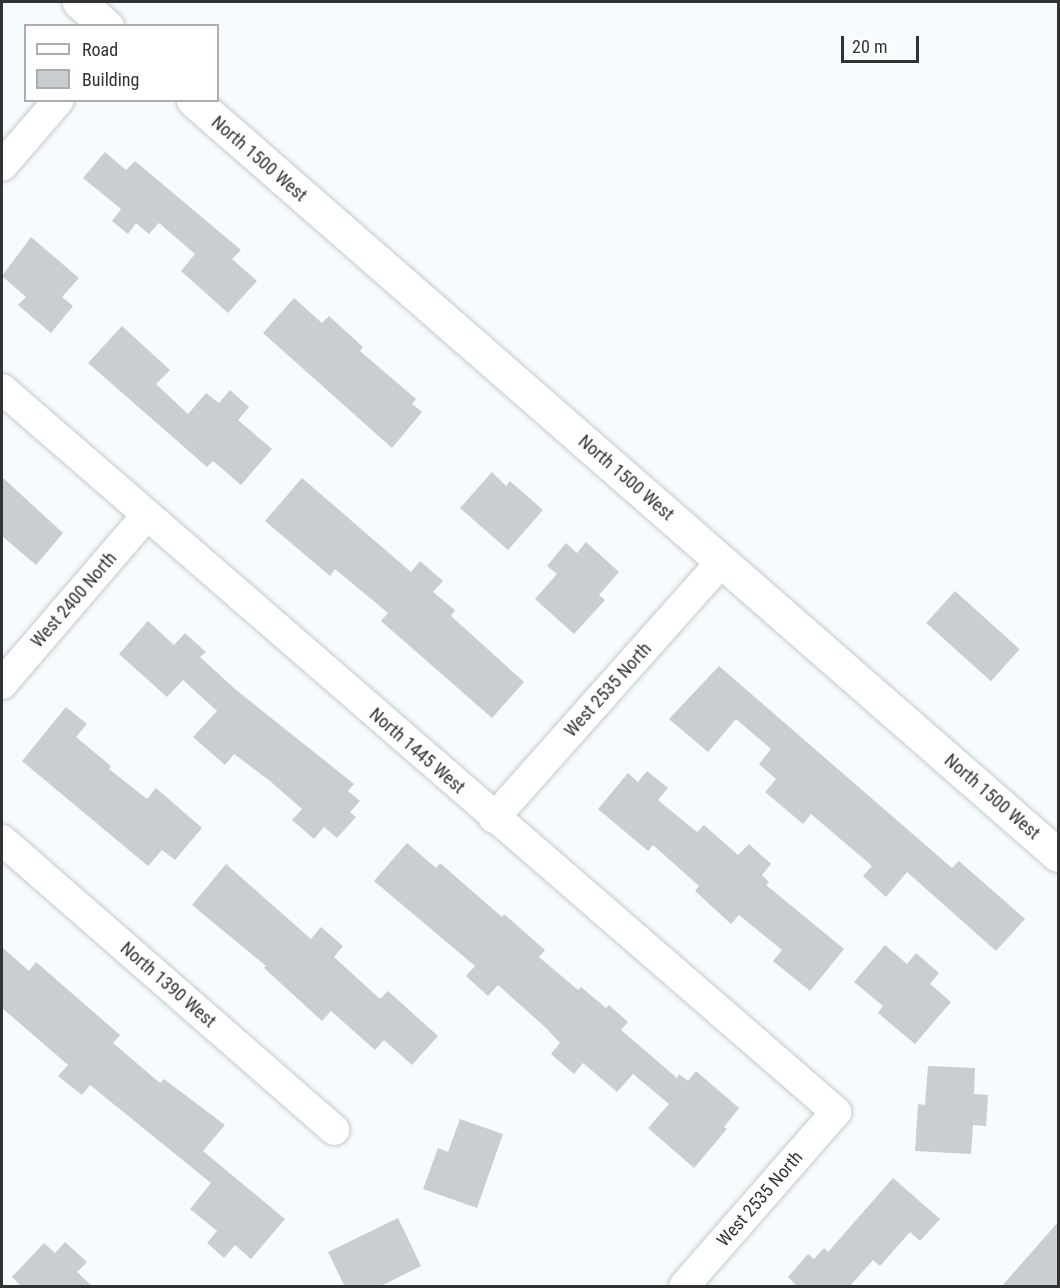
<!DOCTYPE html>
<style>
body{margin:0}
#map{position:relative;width:1060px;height:1288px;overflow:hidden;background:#f6fbfd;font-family:"Roboto Condensed",sans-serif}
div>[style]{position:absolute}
.building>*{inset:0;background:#c9ced0;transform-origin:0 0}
.roads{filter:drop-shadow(0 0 2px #c5c9cb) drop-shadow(0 0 2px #c5c9cb)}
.minor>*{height:30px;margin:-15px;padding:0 15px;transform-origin:15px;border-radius:15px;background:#fff}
.tertiary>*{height:33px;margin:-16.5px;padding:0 16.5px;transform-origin:16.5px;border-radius:16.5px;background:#fff}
span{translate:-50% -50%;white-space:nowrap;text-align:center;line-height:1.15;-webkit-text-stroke:5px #fff;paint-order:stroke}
.street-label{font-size:18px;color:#303233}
.frame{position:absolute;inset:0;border:3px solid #303233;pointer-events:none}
.legend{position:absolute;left:24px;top:24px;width:195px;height:78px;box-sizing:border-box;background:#fff;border:2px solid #acadad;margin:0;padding:8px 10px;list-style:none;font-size:18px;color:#303233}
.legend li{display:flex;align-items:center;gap:12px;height:30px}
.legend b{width:30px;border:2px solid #acadad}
.scale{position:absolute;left:841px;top:36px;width:78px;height:27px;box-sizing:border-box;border:3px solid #303233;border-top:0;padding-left:8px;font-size:18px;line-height:21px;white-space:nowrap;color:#303233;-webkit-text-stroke:4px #fff;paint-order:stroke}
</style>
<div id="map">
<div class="building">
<div style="clip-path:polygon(105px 152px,126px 170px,135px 161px,241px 250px,232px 259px,257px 281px,228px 313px,181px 271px,195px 254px,159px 223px,149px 234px,136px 223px,128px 234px,112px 221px,121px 209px,83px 178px)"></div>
<div style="clip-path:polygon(31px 237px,79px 278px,62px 297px,73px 306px,51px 333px,18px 305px,26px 297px,2px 276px)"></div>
<div style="clip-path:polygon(294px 298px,322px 323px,329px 316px,363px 347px,360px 351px,416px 399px,412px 404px,422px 412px,392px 448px,263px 333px)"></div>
<div style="clip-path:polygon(122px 326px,170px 370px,156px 384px,188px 414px,206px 393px,219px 403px,230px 390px,249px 407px,238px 420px,272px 449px,241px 485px,213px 461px,207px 467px,88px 363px)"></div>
<div style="clip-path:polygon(492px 472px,506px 486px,510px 481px,543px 510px,508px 550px,460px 508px)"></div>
<div style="clip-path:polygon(2px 477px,63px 533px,36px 565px,2px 536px)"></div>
<div style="clip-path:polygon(302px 478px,411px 572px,420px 561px,443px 581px,433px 592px,455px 610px,451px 616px,524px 682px,492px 718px,381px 621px,388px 613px,335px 569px,330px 576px,265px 521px)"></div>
<div style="clip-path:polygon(586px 542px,619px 572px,599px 595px,605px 600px,574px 634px,535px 599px,557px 574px,547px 566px,566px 543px,577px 553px)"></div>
<div style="left:955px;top:591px;width:87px;height:43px;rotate:42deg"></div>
<div style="clip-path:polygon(148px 621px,174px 645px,185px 633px,206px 652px,200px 657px,235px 689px,354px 784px,348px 791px,360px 801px,350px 812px,356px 817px,337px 838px,324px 827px,314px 839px,292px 820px,302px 809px,270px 781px,234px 754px,225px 765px,193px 737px,217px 711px,183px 680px,167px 697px,119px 654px)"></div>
<div style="clip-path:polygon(719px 666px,952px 868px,959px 861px,1025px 919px,996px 951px,907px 872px,886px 897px,863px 876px,872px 866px,811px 814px,803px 824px,765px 792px,776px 779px,759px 764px,771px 749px,736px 719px,708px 752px,669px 719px)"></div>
<div style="clip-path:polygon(66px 707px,87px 724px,76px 737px,111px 766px,109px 769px,147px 799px,156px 788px,202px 828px,175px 860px,162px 850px,148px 866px,22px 761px)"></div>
<div style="clip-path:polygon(647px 771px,668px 788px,658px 800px,697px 832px,704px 825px,738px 855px,749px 844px,771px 864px,762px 875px,769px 882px,766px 885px,844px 949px,810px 991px,773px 961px,782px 950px,739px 915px,731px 924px,695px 891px,699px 886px,653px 845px,648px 851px,598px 809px,628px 773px,638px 782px)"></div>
<div style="clip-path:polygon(407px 843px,436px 868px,440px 863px,502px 917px,504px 914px,545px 950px,539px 957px,578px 990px,581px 987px,606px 1008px,609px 1005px,628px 1022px,621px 1030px,677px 1078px,679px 1074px,688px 1081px,696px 1071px,739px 1108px,724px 1127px,727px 1129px,694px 1168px,648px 1128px,669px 1104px,633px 1074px,617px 1092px,583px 1063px,574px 1074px,551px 1054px,560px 1043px,546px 1028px,498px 985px,488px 996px,466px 976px,475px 966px,374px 881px)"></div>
<div style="clip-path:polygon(226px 864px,311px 939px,321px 927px,343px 946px,334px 957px,380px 999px,388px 991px,438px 1036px,412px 1065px,384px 1040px,375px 1050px,331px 1011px,322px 1021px,264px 968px,266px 966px,192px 905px)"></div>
<div style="clip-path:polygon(885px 945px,907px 964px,916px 953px,939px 973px,930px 984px,951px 1002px,915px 1044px,878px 1013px,883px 1006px,854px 982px)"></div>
<div style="clip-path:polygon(2px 947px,29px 971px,36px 962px,120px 1035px,113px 1043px,160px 1083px,164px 1079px,225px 1125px,203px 1151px,285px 1219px,251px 1259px,235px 1245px,224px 1258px,207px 1243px,217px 1231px,190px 1209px,211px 1183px,90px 1085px,82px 1095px,58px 1076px,68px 1065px,2px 1008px)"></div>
<div style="clip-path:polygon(928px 1066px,975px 1068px,974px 1094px,988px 1095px,986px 1126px,973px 1125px,971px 1154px,915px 1151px,918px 1104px,925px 1105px)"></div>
<div style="clip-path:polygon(460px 1119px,503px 1134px,477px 1208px,423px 1189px,438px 1148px,448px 1152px)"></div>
<div style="clip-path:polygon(893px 1178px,940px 1219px,920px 1241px,910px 1232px,880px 1266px,873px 1260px,849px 1287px,798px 1287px,788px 1277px,808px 1254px,814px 1259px,824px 1248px,828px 1252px)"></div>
<div style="clip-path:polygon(398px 1218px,421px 1266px,379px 1287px,345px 1287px,328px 1252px)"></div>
<div style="clip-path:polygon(1059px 1221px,1059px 1287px,1001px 1287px)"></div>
<div style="clip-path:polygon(65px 1242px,87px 1262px,77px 1272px,93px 1287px,22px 1287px,12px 1277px,44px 1243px,55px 1253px)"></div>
</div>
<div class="roads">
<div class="minor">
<div style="left:2px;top:166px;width:87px;rotate:-49.2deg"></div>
<div style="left:2px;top:389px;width:1104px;rotate:40.92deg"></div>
<div style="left:836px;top:1112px;width:231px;rotate:131.1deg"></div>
<div style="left:2px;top:684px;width:221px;rotate:-49.4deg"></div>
<div style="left:494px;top:818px;width:342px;rotate:-48.4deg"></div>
<div style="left:2px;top:840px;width:441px;rotate:41.1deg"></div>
</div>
<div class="tertiary">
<div style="left:79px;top:2px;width:37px;rotate:41deg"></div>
<div style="left:193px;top:100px;width:1148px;rotate:41.12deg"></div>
</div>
</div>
<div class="street-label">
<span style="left:259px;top:159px;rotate:41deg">North 1500 West</span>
<span style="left:626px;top:478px;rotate:41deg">North 1500 West</span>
<span style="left:74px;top:600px;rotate:-49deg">West 2400 North</span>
<span style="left:608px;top:690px;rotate:-48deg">West 2535 North</span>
<span style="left:417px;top:751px;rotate:41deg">North 1445 West</span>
<span style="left:992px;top:797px;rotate:41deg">North 1500 West</span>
<span style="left:168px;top:985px;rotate:41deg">North 1390 West</span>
<span style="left:760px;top:1199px;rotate:-49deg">West 2535 North</span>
</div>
<div class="frame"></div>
<ul class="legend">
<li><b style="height:8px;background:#fff"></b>Road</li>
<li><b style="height:16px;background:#c9ced0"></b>Building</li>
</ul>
<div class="scale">20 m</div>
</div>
